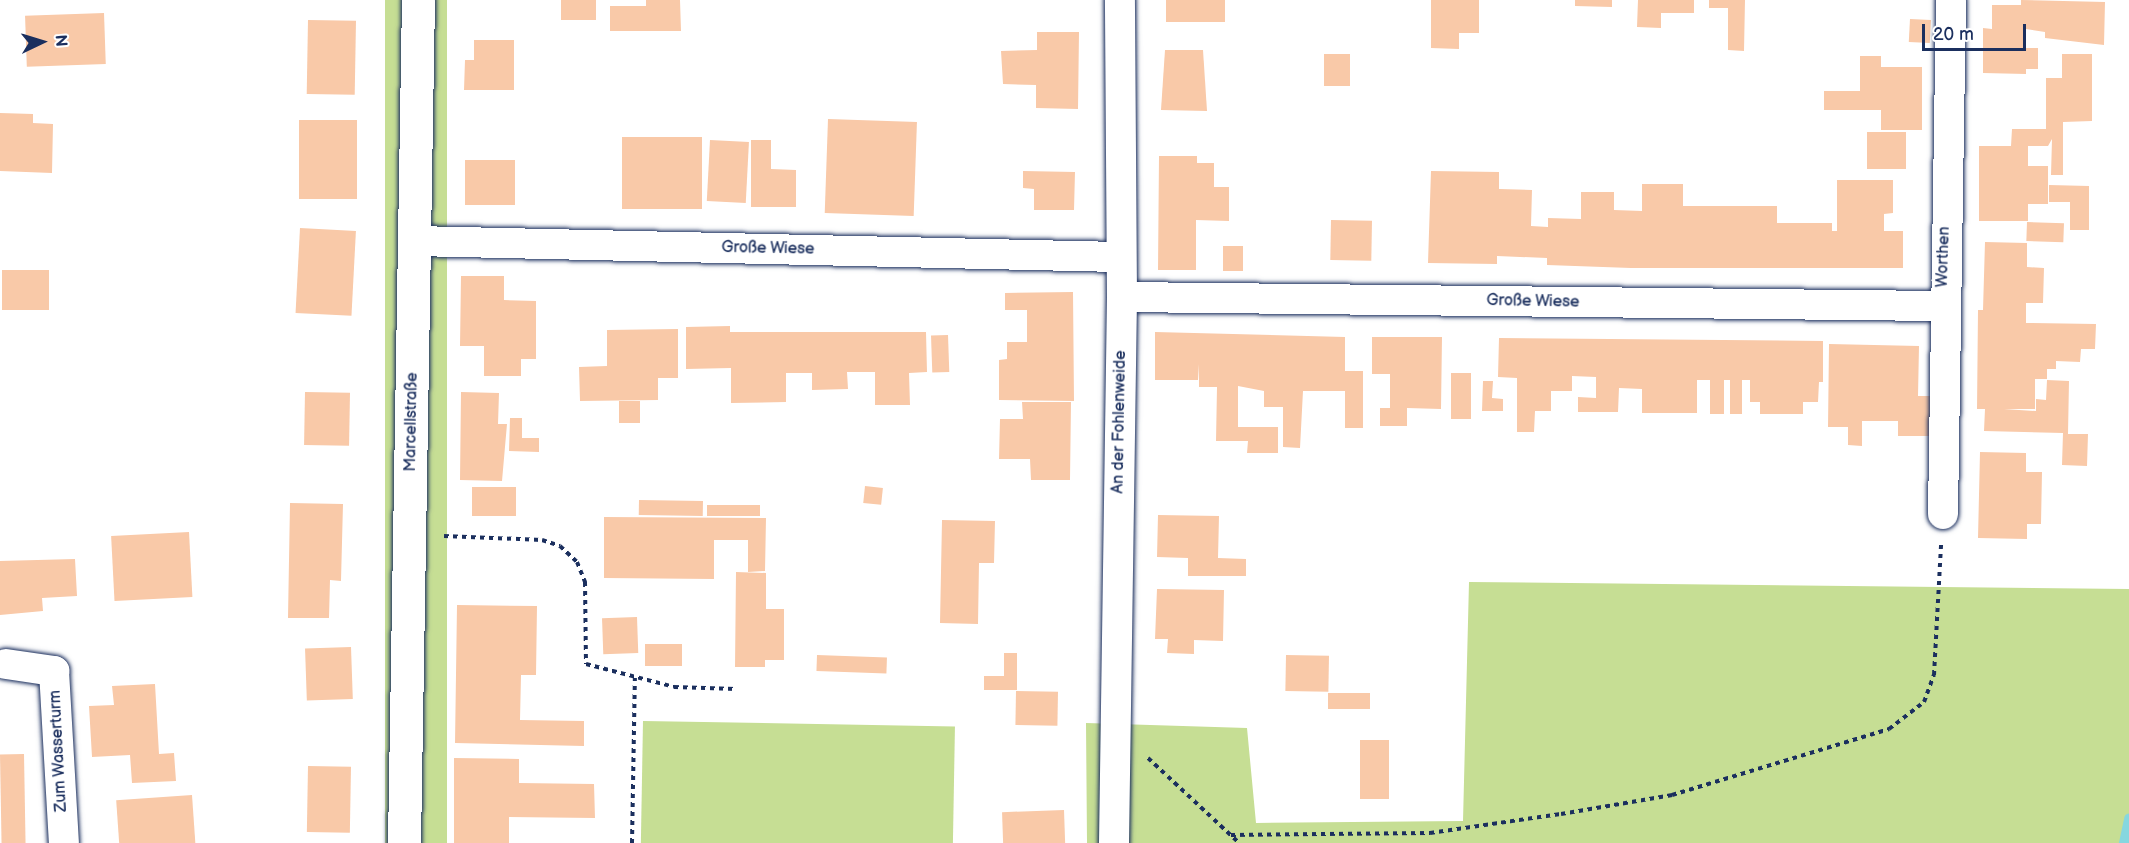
<!DOCTYPE html>
<meta charset="utf-8">
<style>
body{margin:0}
#map{position:relative;width:2129px;height:843px;overflow:hidden;background:#fff;font-family:"Balsamiq Sans",sans-serif}
div>[style]{position:absolute}
.green>*{inset:0;background:#c6de94;transform-origin:0 0}
.stream>*{height:10px;margin:-5px;padding:0 5px;transform-origin:5px;border-radius:5px;background:#86d7df}
.building>*{inset:0;background:#f9c9a8;transform-origin:0 0}
.path>*{height:4px;margin-top:-2px;transform-origin:0;background:repeating-linear-gradient(90deg,#1b2f5e 0 4.5px,transparent 0 9px)}
.roads{filter:drop-shadow(0 0 2px #1b2f5e) drop-shadow(0 0 2px #1b2f5e)}
.minor>*{height:30px;margin:-15px;padding:0 15px;transform-origin:15px;border-radius:15px;background:#fff}
.tertiary>*{height:33px;margin:-16.5px;padding:0 16.5px;transform-origin:16.5px;border-radius:16.5px;background:#fff}
span{translate:-50% -50%;white-space:nowrap;text-align:center;line-height:1.15;-webkit-text-stroke:4.5px #fff;paint-order:stroke}
.street-label{font-size:16px;color:#1b2f5e}
.north{position:absolute;left:12px;top:12px;width:60px;height:60px;-webkit-text-stroke:4px #fff;paint-order:stroke;rotate:86deg;font-size:16px;font-weight:700;line-height:24px;text-align:center;color:#1b2f5e}
.north::after{content:'';display:block;margin:auto;width:21px;height:27px;background:#1b2f5e;clip-path:polygon(50% 0,100% 100%,50% 72%,0 100%)}
.scale{position:absolute;left:1922px;top:24px;width:104px;height:27px;box-sizing:border-box;border:3px solid #1b2f5e;border-top:0;padding-left:8px;font-size:18px;line-height:21px;white-space:nowrap;color:#1b2f5e;-webkit-text-stroke:4px #fff;paint-order:stroke}
</style>
<div id="map">
<div class="green">
<div style="left:385px;top:0;width:62px;height:843px"></div>
<div style="clip-path:polygon(1469px 582px,2129px 589px,2129px 843px,1087px 843px,1086px 723px,1247px 728px,1256px 823px,1463px 821px)"></div>
<div style="left:643px;top:721px;width:312px;height:122px;rotate:1deg"></div>
</div>
<div class="stream">
<div style="left:2124px;top:843px;width:25px;rotate:-78deg"></div>
</div>
<div class="building">
<div style="left:561px;top:0;width:35px;height:20px"></div>
<div style="clip-path:polygon(646px 0,680px 0,681px 31px,610px 31px,610px 6px,646px 6px)"></div>
<div style="left:1166px;top:0;width:59px;height:22px"></div>
<div style="clip-path:polygon(1431px 0,1479px 0,1479px 33px,1459px 33px,1459px 49px,1431px 48px)"></div>
<div style="clip-path:polygon(1575px 0,1612px 0,1612px 7px,1575px 6px)"></div>
<div style="clip-path:polygon(1638px 0,1694px 0,1694px 13px,1661px 13px,1661px 28px,1637px 27px)"></div>
<div style="clip-path:polygon(1709px 0,1745px 0,1744px 51px,1728px 50px,1728px 8px,1709px 8px)"></div>
<div style="clip-path:polygon(2021px 0,2105px 2px,2104px 45px,2045px 38px,2045px 32px,2026px 29px,2026px 48px,2038px 48px,2038px 69px,2026px 69px,2026px 74px,1983px 73px,1983px 28px,1992px 29px,1992px 5px,2021px 5px)"></div>
<div style="left:104px;top:13px;width:51px;height:79px;rotate:88deg"></div>
<div style="left:1910px;top:19px;width:21px;height:23px;rotate:3deg"></div>
<div style="left:308px;top:20px;width:48px;height:74px;rotate:1deg"></div>
<div style="clip-path:polygon(1037px 32px,1079px 32px,1078px 109px,1036px 108px,1036px 85px,1003px 84px,1001px 51px,1037px 50px)"></div>
<div style="clip-path:polygon(474px 40px,514px 40px,514px 90px,464px 90px,465px 60px,474px 60px)"></div>
<div style="clip-path:polygon(1165px 50px,1203px 50px,1207px 111px,1161px 110px)"></div>
<div style="left:1324px;top:54px;width:26px;height:32px"></div>
<div style="clip-path:polygon(2062px 54px,2092px 54px,2092px 121px,2063px 122px,2063px 175px,2051px 175px,2052px 139px,2048px 146px,2028px 146px,2028px 166px,2048px 166px,2048px 204px,2028px 204px,2028px 221px,1979px 221px,1979px 146px,2011px 146px,2012px 129px,2046px 129px,2046px 78px,2062px 78px)"></div>
<div style="clip-path:polygon(1860px 56px,1881px 56px,1881px 67px,1922px 67px,1922px 130px,1881px 130px,1881px 110px,1824px 110px,1824px 91px,1860px 91px)"></div>
<div style="clip-path:polygon(0 113px,33px 114px,33px 123px,53px 124px,52px 173px,0 171px)"></div>
<div style="left:828px;top:119px;width:89px;height:94px;rotate:2deg"></div>
<div style="left:299px;top:120px;width:58px;height:79px"></div>
<div style="left:1867px;top:132px;width:39px;height:37px"></div>
<div style="left:622px;top:137px;width:80px;height:72px"></div>
<div style="left:710px;top:140px;width:39px;height:61px;rotate:3deg"></div>
<div style="clip-path:polygon(751px 140px,771px 140px,771px 169px,796px 170px,796px 207px,751px 207px)"></div>
<div style="clip-path:polygon(1159px 156px,1197px 156px,1197px 163px,1214px 163px,1214px 187px,1229px 187px,1229px 221px,1196px 220px,1196px 270px,1158px 270px)"></div>
<div style="left:465px;top:160px;width:50px;height:45px"></div>
<div style="clip-path:polygon(1023px 171px,1075px 172px,1074px 210px,1034px 210px,1034px 189px,1023px 188px)"></div>
<div style="clip-path:polygon(1431px 171px,1499px 172px,1499px 189px,1532px 190px,1531px 226px,1548px 227px,1548px 218px,1581px 219px,1581px 192px,1614px 192px,1614px 210px,1642px 211px,1642px 184px,1683px 184px,1683px 206px,1777px 206px,1777px 223px,1832px 223px,1832px 231px,1837px 231px,1837px 180px,1893px 180px,1893px 213px,1884px 214px,1884px 231px,1903px 231px,1903px 268px,1631px 268px,1547px 265px,1547px 258px,1497px 256px,1497px 264px,1428px 263px)"></div>
<div style="clip-path:polygon(2049px 185px,2089px 186px,2089px 230px,2070px 230px,2070px 202px,2049px 202px)"></div>
<div style="left:1331px;top:220px;width:41px;height:40px;rotate:1deg"></div>
<div style="left:2027px;top:222px;width:37px;height:19px;rotate:2deg"></div>
<div style="left:300px;top:228px;width:56px;height:85px;rotate:3deg"></div>
<div style="clip-path:polygon(1985px 242px,2027px 243px,2027px 267px,2044px 268px,2043px 303px,2026px 303px,2026px 323px,2096px 324px,2095px 349px,2081px 349px,2080px 362px,2056px 361px,2056px 369px,2047px 369px,2047px 379px,2035px 379px,2035px 409px,2004px 409px,2036px 411px,2036px 399px,2046px 400px,2047px 380px,2069px 381px,2068px 434px,2088px 434px,2087px 466px,2062px 465px,2063px 433px,1984px 431px,1985px 409px,1977px 409px,1978px 310px,1983px 310px)"></div>
<div style="left:1243px;top:246px;width:25px;height:20px;rotate:90deg"></div>
<div style="left:2px;top:270px;width:47px;height:40px"></div>
<div style="clip-path:polygon(461px 276px,504px 276px,504px 300px,536px 301px,536px 359px,521px 359px,521px 376px,484px 376px,484px 346px,460px 346px)"></div>
<div style="clip-path:polygon(1073px 292px,1074px 401px,999px 400px,999px 360px,1007px 359px,1007px 342px,1027px 342px,1027px 310px,1005px 310px,1005px 293px)"></div>
<div style="clip-path:polygon(730px 326px,730px 332px,926px 332px,927px 372px,909px 373px,910px 405px,875px 405px,875px 372px,847px 372px,848px 389px,812px 390px,812px 373px,786px 373px,786px 402px,731px 403px,731px 368px,686px 369px,686px 327px)"></div>
<div style="clip-path:polygon(678px 329px,678px 378px,658px 378px,658px 400px,580px 401px,579px 367px,607px 366px,607px 330px)"></div>
<div style="clip-path:polygon(1155px 332px,1345px 337px,1345px 371px,1363px 371px,1363px 428px,1345px 428px,1345px 391px,1303px 391px,1300px 448px,1283px 447px,1283px 407px,1264px 407px,1264px 391px,1238px 386px,1238px 427px,1278px 427px,1278px 453px,1247px 453px,1248px 441px,1216px 441px,1217px 387px,1199px 387px,1199px 364px,1198px 380px,1155px 380px)"></div>
<div style="left:948px;top:335px;width:37px;height:17px;rotate:88deg"></div>
<div style="clip-path:polygon(1372px 337px,1442px 337px,1441px 409px,1407px 408px,1407px 426px,1380px 426px,1380px 408px,1390px 408px,1390px 374px,1372px 374px)"></div>
<div style="clip-path:polygon(1499px 338px,1823px 341px,1823px 382px,1819px 382px,1818px 402px,1803px 402px,1803px 414px,1760px 414px,1760px 402px,1750px 402px,1750px 380px,1742px 380px,1742px 414px,1730px 414px,1730px 380px,1724px 380px,1724px 414px,1710px 414px,1710px 380px,1697px 380px,1697px 413px,1642px 413px,1642px 389px,1619px 388px,1618px 412px,1578px 412px,1578px 397px,1596px 398px,1596px 377px,1572px 376px,1572px 391px,1551px 391px,1551px 411px,1535px 411px,1534px 432px,1517px 432px,1517px 378px,1498px 377px)"></div>
<div style="clip-path:polygon(1829px 344px,1919px 346px,1918px 396px,1931px 396px,1931px 436px,1898px 436px,1898px 421px,1862px 421px,1862px 446px,1848px 445px,1848px 427px,1828px 427px)"></div>
<div style="left:1451px;top:373px;width:20px;height:46px"></div>
<div style="clip-path:polygon(1483px 381px,1493px 381px,1492px 398px,1503px 399px,1503px 411px,1482px 411px)"></div>
<div style="left:305px;top:392px;width:45px;height:53px;rotate:1deg"></div>
<div style="clip-path:polygon(461px 392px,499px 393px,498px 424px,507px 424px,502px 481px,460px 480px)"></div>
<div style="left:619px;top:401px;width:21px;height:22px"></div>
<div style="clip-path:polygon(1022px 402px,1071px 402px,1070px 480px,1031px 480px,1030px 459px,999px 459px,1000px 419px,1023px 419px)"></div>
<div style="clip-path:polygon(510px 418px,522px 418px,522px 438px,539px 438px,539px 452px,509px 451px)"></div>
<div style="clip-path:polygon(1980px 452px,2026px 453px,2026px 472px,2042px 472px,2041px 524px,2027px 524px,2027px 539px,1978px 538px)"></div>
<div style="left:865px;top:486px;width:18px;height:17px;rotate:6deg"></div>
<div style="left:472px;top:487px;width:44px;height:29px"></div>
<div style="left:639px;top:500px;width:64px;height:15px;rotate:1deg"></div>
<div style="clip-path:polygon(290px 503px,343px 504px,341px 581px,330px 580px,329px 618px,288px 618px)"></div>
<div style="left:707px;top:505px;width:53px;height:11px"></div>
<div style="clip-path:polygon(1158px 515px,1219px 516px,1218px 558px,1246px 559px,1246px 576px,1188px 576px,1188px 558px,1157px 557px)"></div>
<div style="clip-path:polygon(604px 517px,766px 518px,765px 571px,748px 572px,748px 540px,714px 540px,714px 579px,604px 578px)"></div>
<div style="clip-path:polygon(942px 520px,995px 521px,994px 563px,979px 563px,978px 624px,940px 623px)"></div>
<div style="left:189px;top:532px;width:65px;height:78px;rotate:87deg"></div>
<div style="clip-path:polygon(75px 559px,77px 596px,42px 598px,43px 611px,0 615px,0 561px)"></div>
<div style="clip-path:polygon(736px 572px,766px 573px,766px 609px,784px 609px,784px 660px,765px 660px,765px 667px,735px 667px)"></div>
<div style="clip-path:polygon(1157px 589px,1224px 590px,1223px 641px,1194px 640px,1194px 654px,1167px 653px,1168px 639px,1155px 639px)"></div>
<div style="clip-path:polygon(457px 605px,537px 606px,536px 675px,521px 675px,520px 720px,584px 721px,584px 746px,455px 743px)"></div>
<div style="left:637px;top:617px;width:36px;height:35px;rotate:88deg"></div>
<div style="left:645px;top:644px;width:37px;height:22px"></div>
<div style="left:351px;top:647px;width:52px;height:46px;rotate:88deg"></div>
<div style="clip-path:polygon(1004px 653px,1017px 653px,1017px 690px,984px 690px,984px 676px,1004px 676px)"></div>
<div style="left:817px;top:655px;width:70px;height:16px;rotate:2deg"></div>
<div style="left:1286px;top:655px;width:43px;height:36px;rotate:1deg"></div>
<div style="clip-path:polygon(155px 684px,159px 754px,174px 753px,176px 781px,132px 783px,130px 755px,92px 757px,89px 706px,114px 705px,112px 686px)"></div>
<div style="left:1016px;top:691px;width:42px;height:34px;rotate:1deg"></div>
<div style="left:1328px;top:693px;width:42px;height:16px"></div>
<div style="left:1389px;top:740px;width:59px;height:29px;rotate:90deg"></div>
<div style="left:24px;top:754px;width:89px;height:24px;rotate:89deg"></div>
<div style="clip-path:polygon(454px 758px,519px 759px,519px 783px,594px 784px,595px 818px,509px 817px,509px 843px,454px 843px)"></div>
<div style="left:308px;top:766px;width:43px;height:66px;rotate:1deg"></div>
<div style="left:192px;top:795px;width:48px;height:76px;rotate:86deg"></div>
<div style="left:1064px;top:810px;width:33px;height:62px;rotate:88deg"></div>
</div>
<div class="path">
<div style="left:444px;top:536px;width:98px;rotate:2.3deg"></div>
<div style="left:542px;top:540px;width:19px;rotate:18deg"></div>
<div style="left:560px;top:546px;width:23px;rotate:43deg"></div>
<div style="left:577px;top:562px;width:22px;rotate:68deg"></div>
<div style="left:585px;top:582px;width:82px;rotate:89.3deg"></div>
<div style="left:586px;top:664px;width:91px;rotate:14.6deg"></div>
<div style="left:674px;top:687px;width:62px;rotate:1.8deg"></div>
<div style="left:1148px;top:758px;width:125px;rotate:43deg"></div>
<div style="left:1231px;top:835px;width:199px;rotate:-0.6deg"></div>
<div style="left:1430px;top:833px;width:132px;rotate:-8.3deg"></div>
<div style="left:1561px;top:814px;width:113px;rotate:-9.7deg"></div>
<div style="left:1672px;top:795px;width:227px;rotate:-16.9deg"></div>
<div style="left:1889px;top:729px;width:44px;rotate:-37.6deg"></div>
<div style="left:1924px;top:702px;width:29px;rotate:-70deg"></div>
<div style="left:1934px;top:675px;width:131px;rotate:-86.9deg"></div>
<div style="left:632px;top:843px;width:165px;rotate:-89deg"></div>
</div>
<div class="roads">
<div class="minor">
<div style="left:414px;top:241px;width:707px;rotate:1.3deg"></div>
<div style="left:1122px;top:297px;width:821px;rotate:0.63deg"></div>
<div style="left:1943px;top:514px;width:514px;rotate:-89.11deg"></div>
<div style="left:6px;top:664px;width:49px;rotate:8.3deg"></div>
<div style="left:54px;top:671px;width:172px;rotate:86.7deg"></div>
<div style="left:1114px;top:843px;width:546px;rotate:-89.16deg"></div>
<div style="left:1122px;top:297px;width:297px;rotate:-90.4deg"></div>
</div>
<div class="tertiary">
<div style="left:404px;top:843px;width:843px;rotate:-89.05deg"></div>
</div>
</div>
<div class="street-label">
<span style="left:768px;top:249px;rotate:1deg">Große Wiese</span>
<span style="left:1944px;top:257px;rotate:-88deg">Worthen</span>
<span style="left:1533px;top:302px;rotate:1deg">Große Wiese</span>
<span style="left:412px;top:422px;rotate:-89deg">Marcellstraße</span>
<span style="left:1120px;top:422px;rotate:-89deg">An der Fohlenweide</span>
<span style="left:59px;top:751px;rotate:-93deg">Zum Wasserturm</span>
</div>
<div class="north">N</div>
<div class="scale">20 m</div>
</div>
